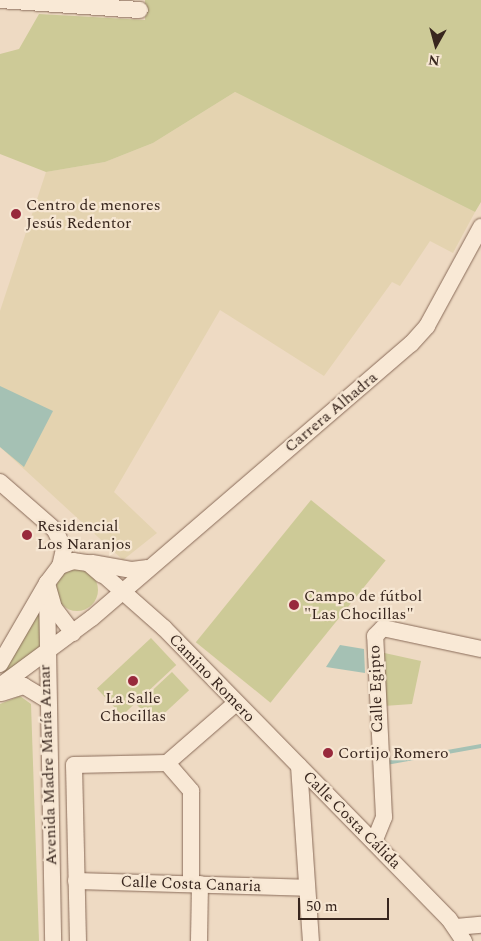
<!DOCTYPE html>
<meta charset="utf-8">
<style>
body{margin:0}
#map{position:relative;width:481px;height:941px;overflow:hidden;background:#eedac3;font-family:Spectral,serif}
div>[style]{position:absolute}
.farmland>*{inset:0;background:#e4d3b0}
.green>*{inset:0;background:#cdca97;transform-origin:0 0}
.round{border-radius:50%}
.water>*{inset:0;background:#a5c1b4}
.stream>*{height:4px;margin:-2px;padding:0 2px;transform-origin:2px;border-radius:2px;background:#a5c1b4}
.roads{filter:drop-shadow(0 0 1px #896b59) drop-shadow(0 0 1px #896b59)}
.minor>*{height:16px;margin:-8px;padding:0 8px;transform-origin:8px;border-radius:8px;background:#f9e9d6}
.dots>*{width:14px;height:14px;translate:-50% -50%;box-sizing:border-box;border:2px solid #f6e6d2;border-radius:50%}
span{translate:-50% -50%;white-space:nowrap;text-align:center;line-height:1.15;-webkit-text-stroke:4.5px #f6e6d2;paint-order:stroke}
.poi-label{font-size:16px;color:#38261e}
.left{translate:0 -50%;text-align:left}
.street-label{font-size:16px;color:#38261e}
.north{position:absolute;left:411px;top:20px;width:50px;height:50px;-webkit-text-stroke:4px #f6e6d2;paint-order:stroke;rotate:187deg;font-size:14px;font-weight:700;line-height:20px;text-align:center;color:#38261e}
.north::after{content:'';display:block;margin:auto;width:18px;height:22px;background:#38261e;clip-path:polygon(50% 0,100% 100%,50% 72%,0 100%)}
.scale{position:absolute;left:298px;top:898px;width:91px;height:22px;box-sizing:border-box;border:2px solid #38261e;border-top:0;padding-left:6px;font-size:15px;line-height:18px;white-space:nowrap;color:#38261e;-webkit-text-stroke:4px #f6e6d2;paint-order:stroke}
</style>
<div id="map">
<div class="farmland">
<div style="clip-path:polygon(235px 92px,475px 212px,453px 253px,430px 241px,400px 286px,392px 282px,324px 376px,220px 310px,114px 492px,157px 533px,123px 560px,0 447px,0 311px,46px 172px,105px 162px,153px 143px)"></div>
</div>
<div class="green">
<div style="clip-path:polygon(145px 0,481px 0,481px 202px,475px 212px,235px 92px,153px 143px,105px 162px,46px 172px,0 154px,0 54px,19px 49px,39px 14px,145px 20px)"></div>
<div style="left:311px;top:500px;width:96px;height:183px;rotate:39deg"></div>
<div class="round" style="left:56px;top:569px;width:42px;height:42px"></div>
<div style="clip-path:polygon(40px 603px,41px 646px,0 679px)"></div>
<div style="left:151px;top:638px;width:37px;height:74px;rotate:47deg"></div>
<div style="clip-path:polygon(380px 652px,421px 661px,412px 704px,384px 706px)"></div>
<div style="left:172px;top:672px;width:25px;height:48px;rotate:47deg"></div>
<div style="clip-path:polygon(20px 696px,31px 704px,39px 941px,0 941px,0 704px)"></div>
</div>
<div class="water">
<div style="clip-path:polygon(0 386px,53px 411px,24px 467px,0 447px)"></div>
<div style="clip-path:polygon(340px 645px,364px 649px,365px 673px,326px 667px)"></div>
</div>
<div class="stream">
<div style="left:386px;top:763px;width:97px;rotate:-10.1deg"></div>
</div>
<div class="roads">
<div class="minor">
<div style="left:0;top:0;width:140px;rotate:4.1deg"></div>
<div style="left:0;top:482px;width:73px;rotate:41.1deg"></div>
<div style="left:55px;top:530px;width:21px;rotate:65deg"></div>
<div style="left:64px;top:549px;width:17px;rotate:103deg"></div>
<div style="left:92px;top:563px;width:41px;rotate:9.9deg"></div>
<div style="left:132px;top:570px;width:14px;rotate:-8deg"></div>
<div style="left:96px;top:568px;width:91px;rotate:41.4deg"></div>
<div style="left:164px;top:628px;width:407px;rotate:45.6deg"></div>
<div style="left:449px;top:919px;width:27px;rotate:56deg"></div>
<div style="left:47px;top:590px;width:351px;rotate:89deg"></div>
<div style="left:73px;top:633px;width:31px;rotate:-127deg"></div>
<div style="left:54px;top:608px;width:26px;rotate:-106deg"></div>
<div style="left:47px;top:583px;width:21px;rotate:-53deg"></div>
<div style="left:60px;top:566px;width:14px;rotate:-21deg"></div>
<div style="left:73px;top:561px;width:15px;rotate:8deg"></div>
<div style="left:88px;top:563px;width:18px;rotate:41deg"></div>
<div style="left:0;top:664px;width:94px;rotate:-59.9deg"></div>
<div style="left:0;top:686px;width:114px;rotate:-36.5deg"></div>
<div style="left:92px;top:618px;width:421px;rotate:-40.7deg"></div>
<div style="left:411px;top:344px;width:24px;rotate:-48deg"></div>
<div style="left:427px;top:326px;width:113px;rotate:-61.4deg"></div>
<div style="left:2px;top:693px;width:23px;rotate:-18deg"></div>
<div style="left:24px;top:686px;width:27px;rotate:31deg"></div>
<div style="left:167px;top:763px;width:37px;rotate:49deg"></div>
<div style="left:191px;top:791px;width:93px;rotate:90deg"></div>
<div style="left:299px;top:766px;width:175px;rotate:86.1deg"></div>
<div style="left:374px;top:842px;width:27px;rotate:-68deg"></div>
<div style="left:384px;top:817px;width:181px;rotate:-92.8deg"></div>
<div style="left:375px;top:636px;width:11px;rotate:-45deg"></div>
<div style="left:383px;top:628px;width:100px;rotate:12.1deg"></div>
<div style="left:76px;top:881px;width:230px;rotate:1.7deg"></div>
<div style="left:456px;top:927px;width:25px;rotate:-5deg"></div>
<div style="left:78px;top:941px;width:176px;rotate:-91.3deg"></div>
<div style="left:74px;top:765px;width:93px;rotate:-1.2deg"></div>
<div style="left:167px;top:763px;width:91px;rotate:-41deg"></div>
<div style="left:199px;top:941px;width:57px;rotate:-89deg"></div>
</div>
</div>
<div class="dots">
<div style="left:16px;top:214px;background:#98293c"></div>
<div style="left:27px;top:535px;background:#98293c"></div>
<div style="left:294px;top:605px;background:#98293c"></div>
<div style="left:133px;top:681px;background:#98293c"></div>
<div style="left:328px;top:753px;background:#98293c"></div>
</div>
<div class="poi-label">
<span class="left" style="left:26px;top:214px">Centro de menores<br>Jesús Redentor</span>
<span class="left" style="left:37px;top:535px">Residencial<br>Los Naranjos</span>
<span class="left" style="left:304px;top:605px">Campo de fútbol<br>"Las Chocillas"</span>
<span style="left:133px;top:707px">La Salle<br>Chocillas</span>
<span class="left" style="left:338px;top:753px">Cortijo Romero</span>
</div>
<div class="street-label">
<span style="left:331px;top:412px;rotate:-40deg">Carrera Alhadra</span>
<span style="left:212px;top:678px;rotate:46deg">Camino Romero</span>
<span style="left:376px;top:689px;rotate:-92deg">Calle Egipto</span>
<span style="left:48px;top:765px;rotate:-92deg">Avenida Madre María Aznar</span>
<span style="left:352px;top:820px;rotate:45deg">Calle Costa Cálida</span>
<span style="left:191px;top:884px;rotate:2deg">Calle Costa Canaria</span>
</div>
<div class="north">N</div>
<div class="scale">50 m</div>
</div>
